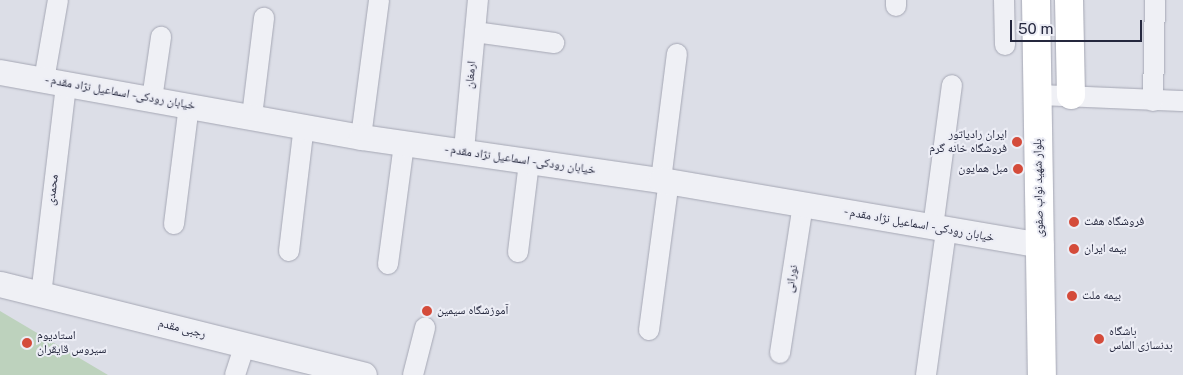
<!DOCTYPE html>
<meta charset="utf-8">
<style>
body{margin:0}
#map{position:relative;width:1183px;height:375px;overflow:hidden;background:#dcdee7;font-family:"Public Sans","Noto Naskh Arabic",sans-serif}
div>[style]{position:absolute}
.green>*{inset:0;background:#bdd2bd}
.roads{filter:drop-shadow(0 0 1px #a5a7b4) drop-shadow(0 0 1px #a5a7b4)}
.minor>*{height:20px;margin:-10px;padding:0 10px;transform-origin:10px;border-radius:10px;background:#eff0f5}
.tertiary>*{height:25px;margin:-12.5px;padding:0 12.5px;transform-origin:12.5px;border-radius:12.5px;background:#eff0f5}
.secondary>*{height:28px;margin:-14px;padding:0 14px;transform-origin:14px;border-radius:14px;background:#fff}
.dots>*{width:14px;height:14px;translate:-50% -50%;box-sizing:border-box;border:2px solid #ecedf5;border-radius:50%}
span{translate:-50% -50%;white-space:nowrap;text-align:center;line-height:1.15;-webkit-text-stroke:4px #ecedf5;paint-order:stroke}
.street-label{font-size:12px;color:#25283e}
.poi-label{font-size:12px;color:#25283e}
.right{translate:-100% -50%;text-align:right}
.left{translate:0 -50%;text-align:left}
.scale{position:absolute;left:1010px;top:20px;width:132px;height:22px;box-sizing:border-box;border:2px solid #25283e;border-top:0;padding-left:6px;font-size:15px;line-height:18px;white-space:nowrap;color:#25283e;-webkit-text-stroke:4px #ecedf5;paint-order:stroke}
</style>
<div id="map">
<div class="green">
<div style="clip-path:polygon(0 311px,108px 375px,0 375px)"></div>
</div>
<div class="roads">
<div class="minor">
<div style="left:896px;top:0;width:6px;rotate:90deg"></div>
<div style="left:1004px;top:0;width:45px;rotate:88.7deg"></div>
<div style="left:475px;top:32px;width:80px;rotate:7.9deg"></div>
<div style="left:44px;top:80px;width:81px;rotate:-80.1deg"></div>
<div style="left:1038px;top:95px;width:145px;rotate:2.4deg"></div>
<div style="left:152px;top:99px;width:63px;rotate:-81.7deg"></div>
<div style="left:1153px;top:101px;width:101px;rotate:-88.9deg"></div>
<div style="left:252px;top:116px;width:99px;rotate:-83deg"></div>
<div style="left:361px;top:137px;width:138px;rotate:-82.5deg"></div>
<div style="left:464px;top:150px;width:151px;rotate:-84.7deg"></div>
<div style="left:661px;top:180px;width:127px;rotate:-82.8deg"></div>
<div style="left:174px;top:224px;width:120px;rotate:-82.8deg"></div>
<div style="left:933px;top:227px;width:143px;rotate:-82.4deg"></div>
<div style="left:289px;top:251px;width:126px;rotate:-83.2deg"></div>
<div style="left:518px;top:252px;width:91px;rotate:-83deg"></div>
<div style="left:388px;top:264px;width:121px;rotate:-82.4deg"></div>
<div style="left:41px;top:295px;width:211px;rotate:-83.2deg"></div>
<div style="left:649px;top:330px;width:150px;rotate:-82.4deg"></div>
<div style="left:780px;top:353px;width:150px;rotate:-81.2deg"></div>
<div style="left:235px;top:375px;width:32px;rotate:-72deg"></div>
<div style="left:413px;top:375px;width:49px;rotate:-75.7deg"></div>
<div style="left:926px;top:375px;width:146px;rotate:-82.1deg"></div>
</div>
<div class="tertiary">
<div style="left:0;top:72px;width:367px;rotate:10.2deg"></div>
<div style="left:361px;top:137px;width:303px;rotate:8.2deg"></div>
<div style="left:661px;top:180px;width:385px;rotate:9.7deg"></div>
<div style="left:0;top:284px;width:375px;rotate:14deg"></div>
</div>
<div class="secondary">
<div style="left:1036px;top:0;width:375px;rotate:89.1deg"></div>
<div style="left:1069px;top:0;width:95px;rotate:88.8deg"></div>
</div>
</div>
<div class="dots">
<div style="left:1017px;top:142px;background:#d44b3a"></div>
<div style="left:1018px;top:169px;background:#d44b3a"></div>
<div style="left:1074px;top:222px;background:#d44b3a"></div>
<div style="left:1074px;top:249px;background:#d44b3a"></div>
<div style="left:1072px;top:296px;background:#d44b3a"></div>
<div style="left:427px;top:311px;background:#d44b3a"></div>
<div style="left:1099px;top:339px;background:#d44b3a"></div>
<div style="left:27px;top:343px;background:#d44b3a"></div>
</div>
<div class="street-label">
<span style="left:471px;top:75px;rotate:-85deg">ارمغان</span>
<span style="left:120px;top:93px;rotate:10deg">- خیابان رودکی - اسماعیل نژاد مقدم</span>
<span style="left:520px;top:160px;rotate:8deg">- خیابان رودکی - اسماعیل نژاد مقدم</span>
<span style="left:1039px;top:188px;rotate:-91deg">بلوار شهید نواب صفوی</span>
<span style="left:53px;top:190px;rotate:-83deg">محمدی</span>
<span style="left:919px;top:225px;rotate:10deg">- خیابان رودکی - اسماعیل نژاد مقدم</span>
<span style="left:792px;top:279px;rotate:-81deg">نورانی</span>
<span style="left:182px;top:329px;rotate:14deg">رجبی مقدم</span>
</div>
<div class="poi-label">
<span class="right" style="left:1007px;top:142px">ایران رادیاتور<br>فروشگاه خانه گرم</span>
<span class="right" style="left:1008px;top:169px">مبل همایون</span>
<span class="left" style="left:1084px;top:222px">فروشگاه هفت</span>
<span class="left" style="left:1084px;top:249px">بیمه ایران</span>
<span class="left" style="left:1082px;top:296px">بیمه ملت</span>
<span class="left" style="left:437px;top:311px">آموزشگاه سیمین</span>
<span class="left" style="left:1109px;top:339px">باشگاه<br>بدنسازی الماس</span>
<span class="left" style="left:37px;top:343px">استادیوم<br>سیروس قایقران</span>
</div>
<div class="scale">50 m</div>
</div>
